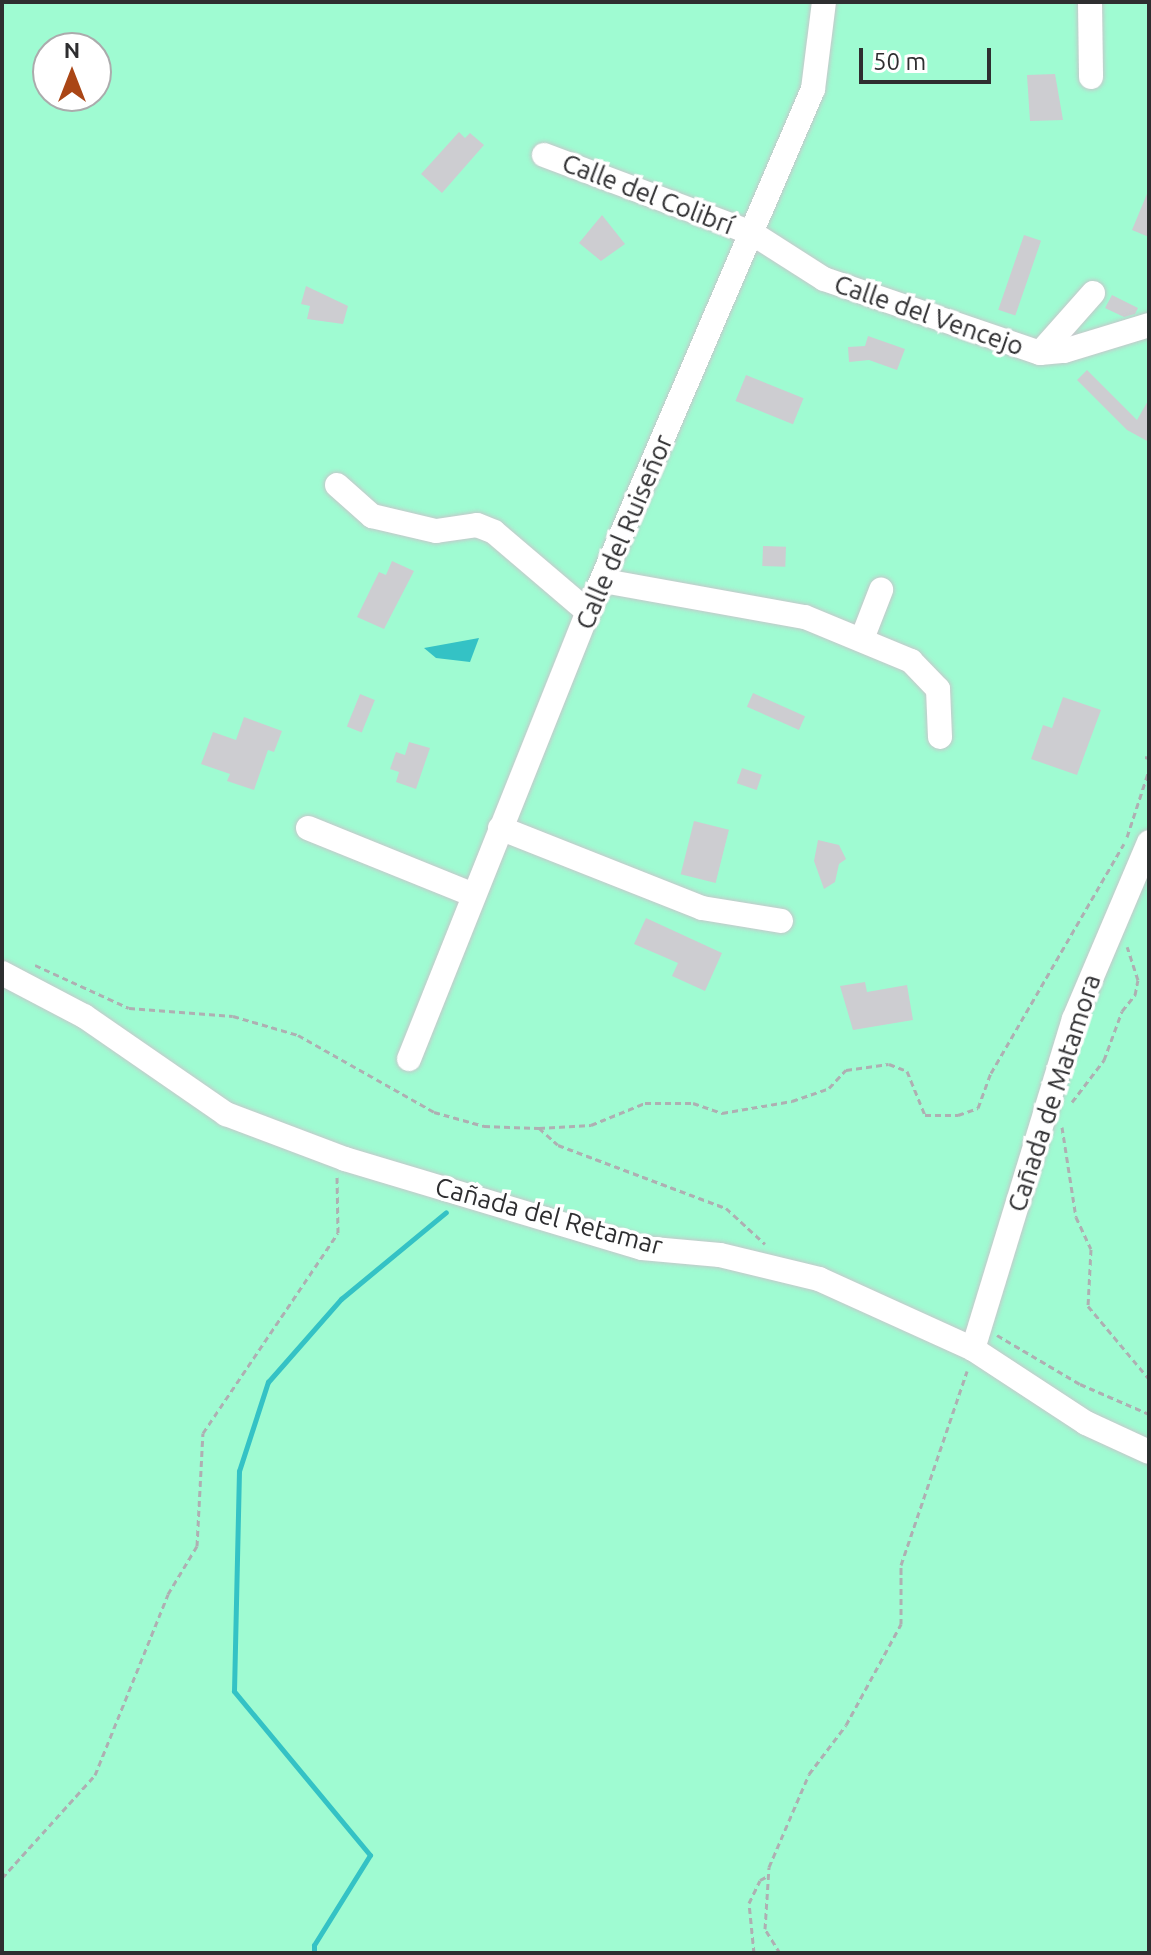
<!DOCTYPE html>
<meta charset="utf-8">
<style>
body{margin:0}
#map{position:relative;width:1151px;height:1955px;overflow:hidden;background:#f0f1f5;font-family:Ubuntu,sans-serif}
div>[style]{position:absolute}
.green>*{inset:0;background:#9ffbd2}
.water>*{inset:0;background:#34c2c5}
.stream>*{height:5px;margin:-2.5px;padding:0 2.5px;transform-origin:2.5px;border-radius:2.5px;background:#34c2c5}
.building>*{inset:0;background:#cdcdd1;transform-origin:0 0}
.path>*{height:3px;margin-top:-1.5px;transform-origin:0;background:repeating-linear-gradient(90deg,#aeafb2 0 6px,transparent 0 10px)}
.roads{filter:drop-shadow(0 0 2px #c6c7ca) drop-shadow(0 0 2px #c6c7ca)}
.minor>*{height:24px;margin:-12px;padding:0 12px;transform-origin:12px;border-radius:12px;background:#fff}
span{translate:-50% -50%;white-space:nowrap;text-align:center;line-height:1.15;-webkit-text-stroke:7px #fff;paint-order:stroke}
.street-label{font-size:26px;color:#2e2e30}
.frame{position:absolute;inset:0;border:4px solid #2e2e30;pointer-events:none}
.north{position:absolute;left:32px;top:32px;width:80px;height:80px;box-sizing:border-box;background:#fff;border:2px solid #ababac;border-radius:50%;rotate:0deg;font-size:22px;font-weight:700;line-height:32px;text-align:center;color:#2e2e30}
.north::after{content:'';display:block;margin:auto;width:28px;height:36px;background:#aa4616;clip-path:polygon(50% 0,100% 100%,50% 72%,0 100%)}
.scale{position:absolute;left:859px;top:48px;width:132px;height:36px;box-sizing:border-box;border:4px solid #2e2e30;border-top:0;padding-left:10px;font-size:24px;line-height:28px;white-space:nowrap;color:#2e2e30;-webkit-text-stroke:6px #fff;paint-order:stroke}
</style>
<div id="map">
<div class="green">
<div style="clip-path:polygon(evenodd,2px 2px,1149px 2px,1149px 1953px,2px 1953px,2px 2px,48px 48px,96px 48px,96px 96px,48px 96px,48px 48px)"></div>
</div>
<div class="water">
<div style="clip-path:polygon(479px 638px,470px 662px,436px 658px,424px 648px)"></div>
</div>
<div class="stream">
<div style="left:314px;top:1953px;width:8px;rotate:-90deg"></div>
<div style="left:314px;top:1945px;width:106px;rotate:-58.1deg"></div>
<div style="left:370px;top:1855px;width:213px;rotate:-129.7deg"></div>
<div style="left:234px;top:1691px;width:220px;rotate:-88.7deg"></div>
<div style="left:239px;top:1471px;width:94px;rotate:-72deg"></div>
<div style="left:268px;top:1382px;width:111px;rotate:-48.7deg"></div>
<div style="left:341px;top:1299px;width:136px;rotate:-39.6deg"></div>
</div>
<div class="building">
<div style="clip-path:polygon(1055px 74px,1063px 120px,1030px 121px,1027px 75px)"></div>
<div style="clip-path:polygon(459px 132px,465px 138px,470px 133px,484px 145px,442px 193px,421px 174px)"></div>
<div style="clip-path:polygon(1149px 189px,1149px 237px,1132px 230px)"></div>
<div style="clip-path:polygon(602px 215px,625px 244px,601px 261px,579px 243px)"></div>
<div style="left:1024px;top:235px;width:18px;height:79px;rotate:19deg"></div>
<div style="clip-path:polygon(306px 286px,348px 306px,343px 324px,307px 319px,310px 306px,301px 304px)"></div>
<div style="clip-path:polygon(1112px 295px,1138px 308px,1135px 314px,1124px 317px,1105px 308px)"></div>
<div style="clip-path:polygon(868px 336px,905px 349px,897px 370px,869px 360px,849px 362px,848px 347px,865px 346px)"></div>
<div style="clip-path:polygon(1087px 370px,1137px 420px,1149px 399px,1149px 442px,1127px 430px,1077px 380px)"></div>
<div style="left:746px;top:375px;width:62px;height:28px;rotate:22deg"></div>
<div style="left:763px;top:546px;width:23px;height:20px;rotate:2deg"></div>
<div style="clip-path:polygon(392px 561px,414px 571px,384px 629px,357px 617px,379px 572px,386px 575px)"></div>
<div style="left:753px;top:693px;width:57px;height:15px;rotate:24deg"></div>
<div style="left:360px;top:694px;width:16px;height:35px;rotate:22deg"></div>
<div style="clip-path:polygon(1063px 697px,1101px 710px,1077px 775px,1031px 759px,1043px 725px,1052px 728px)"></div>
<div style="clip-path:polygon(244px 717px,282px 731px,274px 752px,268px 750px,254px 790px,227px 781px,230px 774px,201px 764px,213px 732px,236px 740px)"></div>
<div style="clip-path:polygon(409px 742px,430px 748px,416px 789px,396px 782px,399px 772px,390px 769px,396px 752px,405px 755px)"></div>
<div style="left:742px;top:768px;width:21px;height:16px;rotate:19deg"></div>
<div style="left:694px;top:821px;width:36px;height:55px;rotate:14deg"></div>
<div style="clip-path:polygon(818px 840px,839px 845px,846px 859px,839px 864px,835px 882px,824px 889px,814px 861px)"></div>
<div style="clip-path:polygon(646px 918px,722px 953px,705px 991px,672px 976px,678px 963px,634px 944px)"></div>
<div style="clip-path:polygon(865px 982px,867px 992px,907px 985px,913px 1020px,853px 1030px,840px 986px)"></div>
</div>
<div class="path">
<div style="left:1145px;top:757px;width:4px;rotate:14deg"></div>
<div style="left:1127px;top:837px;width:71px;rotate:-71.8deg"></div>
<div style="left:35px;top:965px;width:103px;rotate:24.6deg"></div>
<div style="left:129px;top:1008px;width:104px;rotate:4.4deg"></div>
<div style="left:233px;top:1016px;width:68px;rotate:16.3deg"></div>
<div style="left:298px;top:1035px;width:156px;rotate:29.5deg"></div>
<div style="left:434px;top:1112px;width:52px;rotate:15.6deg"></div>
<div style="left:484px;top:1126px;width:55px;rotate:2.1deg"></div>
<div style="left:539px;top:1128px;width:25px;rotate:42deg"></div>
<div style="left:558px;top:1145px;width:179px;rotate:20.6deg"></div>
<div style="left:726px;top:1208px;width:53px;rotate:42.7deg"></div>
<div style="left:1072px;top:1102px;width:53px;rotate:-52.7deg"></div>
<div style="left:1104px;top:1060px;width:52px;rotate:-69.8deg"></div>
<div style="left:1122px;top:1011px;width:21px;rotate:-51deg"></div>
<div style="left:1135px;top:995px;width:15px;rotate:-79deg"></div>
<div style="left:1138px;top:980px;width:35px;rotate:-108deg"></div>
<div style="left:1062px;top:1127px;width:91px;rotate:81.2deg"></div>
<div style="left:1076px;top:1217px;width:35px;rotate:65deg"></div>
<div style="left:1091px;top:1249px;width:57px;rotate:93deg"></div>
<div style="left:1088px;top:1306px;width:95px;rotate:50.1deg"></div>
<div style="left:539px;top:1128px;width:52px;rotate:-3.3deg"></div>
<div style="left:591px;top:1125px;width:58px;rotate:-22.2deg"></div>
<div style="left:645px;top:1103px;width:48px"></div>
<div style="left:693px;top:1103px;width:31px;rotate:19deg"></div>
<div style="left:722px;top:1113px;width:71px;rotate:-9.7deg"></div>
<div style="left:792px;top:1101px;width:39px;rotate:-19deg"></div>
<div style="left:829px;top:1088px;width:25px;rotate:-47deg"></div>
<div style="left:846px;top:1070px;width:43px;rotate:-7.9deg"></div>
<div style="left:889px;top:1064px;width:19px;rotate:21deg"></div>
<div style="left:907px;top:1071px;width:48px;rotate:67.8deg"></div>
<div style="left:925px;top:1115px;width:33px"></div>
<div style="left:958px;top:1115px;width:21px;rotate:-19deg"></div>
<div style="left:978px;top:1108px;width:37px;rotate:-70deg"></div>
<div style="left:991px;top:1073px;width:265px;rotate:-59.9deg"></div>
<div style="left:997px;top:1335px;width:96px;rotate:30.6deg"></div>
<div style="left:1080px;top:1384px;width:75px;rotate:23.5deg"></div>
<div style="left:2px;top:1878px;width:139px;rotate:-47.9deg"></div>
<div style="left:95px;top:1775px;width:195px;rotate:-68deg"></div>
<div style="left:168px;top:1594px;width:56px;rotate:-58.9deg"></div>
<div style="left:197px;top:1546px;width:113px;rotate:-87deg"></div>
<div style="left:203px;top:1433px;width:241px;rotate:-56deg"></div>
<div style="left:338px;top:1233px;width:56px;rotate:-91deg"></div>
<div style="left:754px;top:1953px;width:50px;rotate:-95.7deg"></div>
<div style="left:749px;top:1903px;width:25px;rotate:-64deg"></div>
<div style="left:760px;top:1880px;width:9px;rotate:-27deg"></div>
<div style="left:780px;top:1953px;width:28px;rotate:-122deg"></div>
<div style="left:765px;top:1929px;width:62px;rotate:-86.3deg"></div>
<div style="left:769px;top:1867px;width:101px;rotate:-66.7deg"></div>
<div style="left:809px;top:1774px;width:61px;rotate:-52.9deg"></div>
<div style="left:846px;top:1725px;width:115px;rotate:-61.4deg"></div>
<div style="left:901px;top:1624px;width:59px;rotate:-90deg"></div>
<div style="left:901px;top:1565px;width:205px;rotate:-71.2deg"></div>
</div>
<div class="roads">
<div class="minor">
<div style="left:1090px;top:2px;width:75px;rotate:89.2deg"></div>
<div style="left:544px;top:155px;width:222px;rotate:20.6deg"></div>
<div style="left:752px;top:233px;width:85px;rotate:32.6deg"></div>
<div style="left:824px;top:279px;width:228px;rotate:18.9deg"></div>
<div style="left:1040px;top:353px;width:80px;rotate:-48.5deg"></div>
<div style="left:1040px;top:353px;width:24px;rotate:-5deg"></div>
<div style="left:1064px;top:351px;width:89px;rotate:-17deg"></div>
<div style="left:337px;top:485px;width:47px;rotate:41.5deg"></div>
<div style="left:372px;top:516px;width:66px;rotate:13.2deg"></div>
<div style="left:436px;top:531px;width:41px;rotate:-8.3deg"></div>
<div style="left:477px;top:525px;width:18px;rotate:22deg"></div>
<div style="left:494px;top:532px;width:123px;rotate:40.4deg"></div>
<div style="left:604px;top:581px;width:204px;rotate:10.2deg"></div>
<div style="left:805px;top:617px;width:115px;rotate:22.5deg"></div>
<div style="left:911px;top:661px;width:39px;rotate:46deg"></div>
<div style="left:938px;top:689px;width:48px;rotate:87.6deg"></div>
<div style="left:862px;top:639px;width:53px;rotate:-68.8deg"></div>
<div style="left:308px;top:828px;width:179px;rotate:22deg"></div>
<div style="left:500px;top:828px;width:217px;rotate:21.6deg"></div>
<div style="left:702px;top:908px;width:80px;rotate:9.3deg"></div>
<div style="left:2px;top:973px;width:93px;rotate:27.7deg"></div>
<div style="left:84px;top:1016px;width:173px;rotate:34.6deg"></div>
<div style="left:226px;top:1114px;width:127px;rotate:20.7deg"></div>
<div style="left:345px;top:1159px;width:310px;rotate:16.7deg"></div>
<div style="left:642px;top:1248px;width:78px;rotate:5.1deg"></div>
<div style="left:720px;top:1255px;width:102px;rotate:13.6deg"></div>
<div style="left:819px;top:1279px;width:169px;rotate:24.4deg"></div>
<div style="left:973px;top:1349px;width:135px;rotate:33.2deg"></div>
<div style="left:1086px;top:1423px;width:69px;rotate:24.7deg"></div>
<div style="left:409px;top:1059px;width:482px;rotate:-68.2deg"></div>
<div style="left:588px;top:612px;width:569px;rotate:-66.72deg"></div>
<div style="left:813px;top:89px;width:88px;rotate:-82.8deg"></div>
<div style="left:973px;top:1349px;width:345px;rotate:-73deg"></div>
<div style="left:1074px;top:1019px;width:192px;rotate:-67deg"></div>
</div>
</div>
<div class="street-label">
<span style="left:648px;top:194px;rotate:21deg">Calle del Colibrí</span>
<span style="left:929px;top:315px;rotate:19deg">Calle del Vencejo</span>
<span style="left:624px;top:532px;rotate:-67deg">Calle del Ruiseñor</span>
<span style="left:1054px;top:1093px;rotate:-72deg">Cañada de Matamora</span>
<span style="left:549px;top:1216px;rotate:15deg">Cañada del Retamar</span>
</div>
<div class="frame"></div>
<div class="north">N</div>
<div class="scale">50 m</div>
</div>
